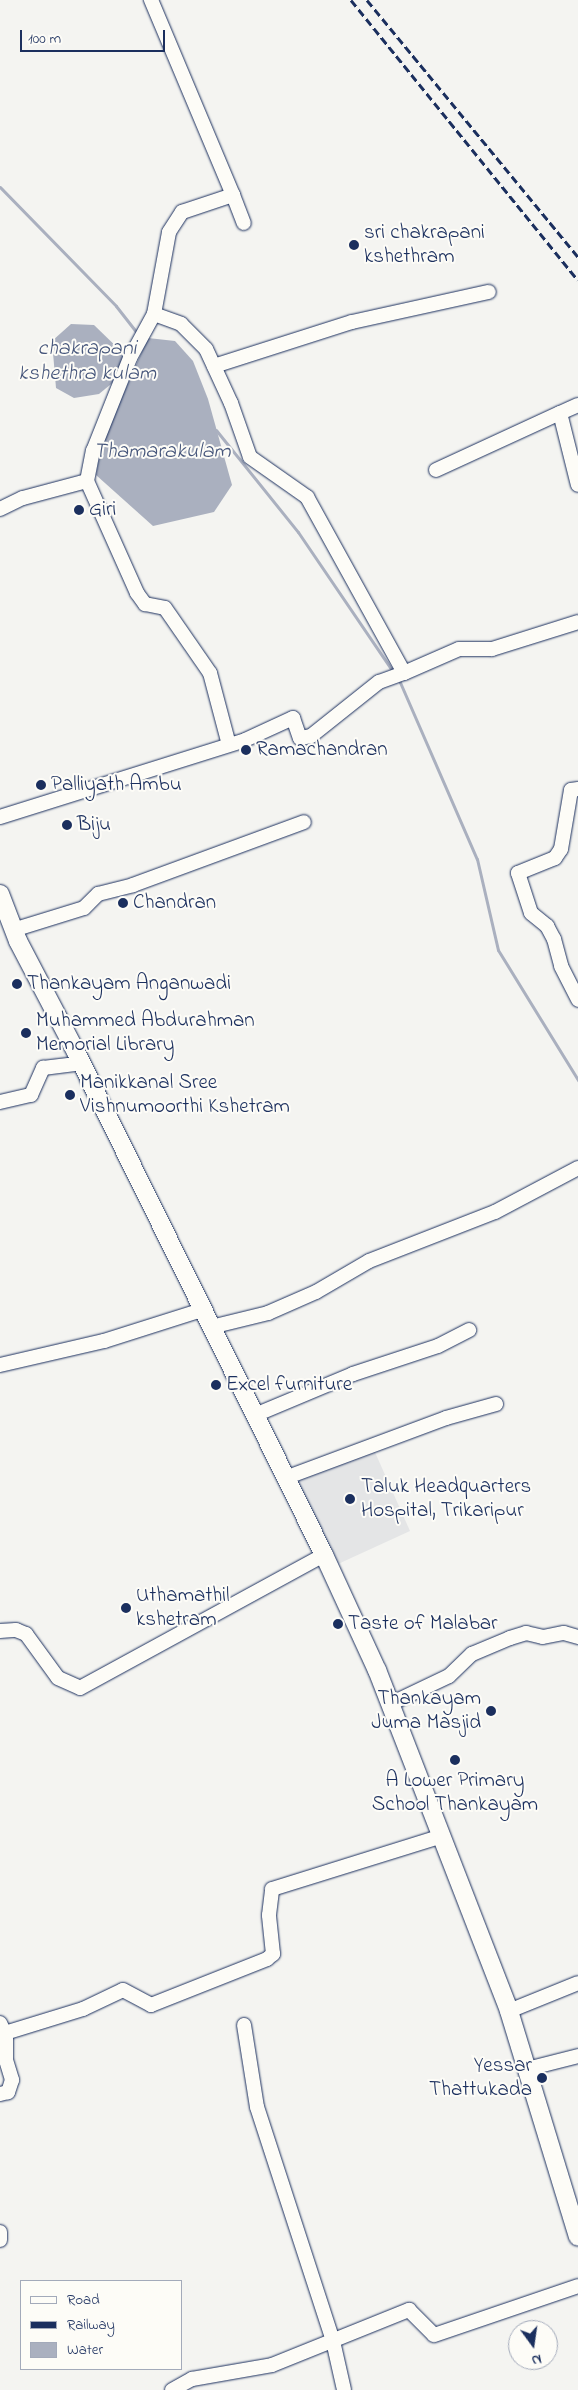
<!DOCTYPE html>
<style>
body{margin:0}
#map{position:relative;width:578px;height:2390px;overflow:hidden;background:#f4f4f1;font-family:"Indie Flower",sans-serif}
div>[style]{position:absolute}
.built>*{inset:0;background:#e4e5e6}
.water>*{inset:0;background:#aab0bf}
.stream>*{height:3px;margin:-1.5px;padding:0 1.5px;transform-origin:1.5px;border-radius:1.5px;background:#aab0bf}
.roads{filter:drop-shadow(0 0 1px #1b2f5e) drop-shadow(0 0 1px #1b2f5e)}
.minor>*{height:14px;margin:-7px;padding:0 7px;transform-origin:7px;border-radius:7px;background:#fdfcf7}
.major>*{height:18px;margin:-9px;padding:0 9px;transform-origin:9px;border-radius:9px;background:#fdfcf7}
.rail>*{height:3px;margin-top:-1.5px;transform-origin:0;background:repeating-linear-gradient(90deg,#1b2f5e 0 8px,transparent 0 12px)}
.dots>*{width:14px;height:14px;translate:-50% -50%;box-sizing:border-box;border:2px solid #fdfcf7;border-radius:50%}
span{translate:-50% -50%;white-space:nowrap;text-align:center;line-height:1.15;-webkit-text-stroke:4px #fdfcf7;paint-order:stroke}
.poi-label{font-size:21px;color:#1b2f5e}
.left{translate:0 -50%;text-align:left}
.right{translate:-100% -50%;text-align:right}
.water-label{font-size:22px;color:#46567b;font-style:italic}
.legend{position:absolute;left:20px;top:2280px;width:162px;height:90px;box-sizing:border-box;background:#fdfcf7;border:1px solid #a3aaba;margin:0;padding:6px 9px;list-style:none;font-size:15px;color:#1b2f5e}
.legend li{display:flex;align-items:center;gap:10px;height:25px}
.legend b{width:25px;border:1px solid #a3aaba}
.north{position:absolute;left:508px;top:2320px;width:50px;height:50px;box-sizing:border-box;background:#fdfcf7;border:1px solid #a3aaba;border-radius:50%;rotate:166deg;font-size:14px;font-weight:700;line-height:20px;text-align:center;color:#1b2f5e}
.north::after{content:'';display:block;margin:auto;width:18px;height:22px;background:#1b2f5e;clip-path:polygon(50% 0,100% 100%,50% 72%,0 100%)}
.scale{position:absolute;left:20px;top:30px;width:145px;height:22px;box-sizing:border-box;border:2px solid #1b2f5e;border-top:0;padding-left:6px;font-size:15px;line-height:18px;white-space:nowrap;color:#1b2f5e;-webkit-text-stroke:4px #fdfcf7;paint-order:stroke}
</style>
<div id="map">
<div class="built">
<div style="clip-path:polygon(374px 1450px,410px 1531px,338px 1564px,293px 1480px)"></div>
</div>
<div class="water">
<div style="clip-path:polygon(71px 324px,94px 325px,126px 356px,116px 380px,99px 394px,74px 398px,56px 388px,52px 341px)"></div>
<div style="clip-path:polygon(148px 338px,175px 341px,193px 361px,208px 399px,232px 485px,214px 512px,153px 526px,96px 475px,102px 442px)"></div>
</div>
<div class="stream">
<div style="left:0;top:187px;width:166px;rotate:45.7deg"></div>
<div style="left:116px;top:306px;width:33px;rotate:52deg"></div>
<div style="left:216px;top:430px;width:131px;rotate:51.2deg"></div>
<div style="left:298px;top:532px;width:171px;rotate:55.8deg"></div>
<div style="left:399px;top:680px;width:195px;rotate:66.5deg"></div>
<div style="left:477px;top:859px;width:93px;rotate:77deg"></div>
<div style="left:498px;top:950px;width:153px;rotate:58.4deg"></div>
</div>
<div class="roads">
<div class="minor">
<div style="left:233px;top:195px;width:30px;rotate:69deg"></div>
<div style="left:154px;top:314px;width:29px;rotate:20deg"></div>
<div style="left:181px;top:324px;width:35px;rotate:45deg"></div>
<div style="left:206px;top:349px;width:60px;rotate:65.2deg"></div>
<div style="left:231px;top:403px;width:57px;rotate:70.6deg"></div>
<div style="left:250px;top:457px;width:70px;rotate:35.1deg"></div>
<div style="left:307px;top:497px;width:201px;rotate:61.1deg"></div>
<div style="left:404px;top:673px;width:60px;rotate:-23.6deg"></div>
<div style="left:459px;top:649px;width:33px"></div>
<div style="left:492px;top:649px;width:90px;rotate:-17.4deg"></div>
<div style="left:214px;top:366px;width:145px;rotate:-17.7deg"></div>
<div style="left:352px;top:322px;width:140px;rotate:-12.4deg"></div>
<div style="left:578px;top:405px;width:20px;rotate:156deg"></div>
<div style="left:560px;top:413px;width:74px;rotate:76deg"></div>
<div style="left:436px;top:470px;width:136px;rotate:-24.7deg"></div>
<div style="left:87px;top:481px;width:123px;rotate:65.9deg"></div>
<div style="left:137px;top:593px;width:14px;rotate:54deg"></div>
<div style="left:145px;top:604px;width:20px;rotate:11deg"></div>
<div style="left:165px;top:608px;width:79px;rotate:55.3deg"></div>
<div style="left:210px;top:673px;width:74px;rotate:75.2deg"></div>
<div style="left:0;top:509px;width:25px;rotate:-26deg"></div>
<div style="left:23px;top:498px;width:66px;rotate:-14.9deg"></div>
<div style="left:87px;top:481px;width:31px;rotate:-79deg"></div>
<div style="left:93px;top:451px;width:100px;rotate:-68.3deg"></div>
<div style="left:130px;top:358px;width:50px;rotate:-61.4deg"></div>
<div style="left:154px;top:314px;width:83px;rotate:-79.6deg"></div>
<div style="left:169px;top:232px;width:24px;rotate:-57deg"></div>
<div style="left:182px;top:212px;width:54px;rotate:-18.4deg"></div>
<div style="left:233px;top:195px;width:212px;rotate:-112.8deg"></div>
<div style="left:578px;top:789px;width:7px;rotate:172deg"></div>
<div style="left:571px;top:790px;width:60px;rotate:99.6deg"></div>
<div style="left:561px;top:849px;width:11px;rotate:124deg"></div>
<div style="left:555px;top:858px;width:40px;rotate:158deg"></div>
<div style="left:518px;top:873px;width:42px;rotate:72deg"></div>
<div style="left:531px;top:913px;width:21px;rotate:39deg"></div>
<div style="left:547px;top:926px;width:15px;rotate:62deg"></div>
<div style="left:554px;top:939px;width:28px;rotate:75deg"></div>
<div style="left:561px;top:966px;width:38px;rotate:63deg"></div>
<div style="left:0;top:817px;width:257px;rotate:-17.4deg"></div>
<div style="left:245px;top:740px;width:53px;rotate:-24.6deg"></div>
<div style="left:293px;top:718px;width:21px;rotate:71deg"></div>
<div style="left:300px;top:738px;width:11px;rotate:-10deg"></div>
<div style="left:311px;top:736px;width:87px;rotate:-38.5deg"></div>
<div style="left:379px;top:682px;width:27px;rotate:-20deg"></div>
<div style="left:13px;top:930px;width:74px;rotate:-17.2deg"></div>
<div style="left:84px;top:908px;width:20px;rotate:-45deg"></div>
<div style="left:98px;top:894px;width:36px;rotate:-14deg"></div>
<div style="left:133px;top:885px;width:182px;rotate:-20.2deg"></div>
<div style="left:0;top:1102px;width:32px;rotate:-13deg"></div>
<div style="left:31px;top:1095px;width:30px;rotate:-66deg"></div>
<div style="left:43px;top:1068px;width:38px;rotate:-7deg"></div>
<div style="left:211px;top:1327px;width:59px;rotate:-13.8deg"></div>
<div style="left:268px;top:1313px;width:52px;rotate:-23.6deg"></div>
<div style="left:316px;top:1292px;width:61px;rotate:-30.3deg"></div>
<div style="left:369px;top:1261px;width:135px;rotate:-21.3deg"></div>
<div style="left:495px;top:1212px;width:94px;rotate:-27.9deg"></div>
<div style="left:0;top:1365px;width:107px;rotate:-13deg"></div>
<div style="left:104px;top:1341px;width:103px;rotate:-17.6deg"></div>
<div style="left:255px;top:1415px;width:106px;rotate:-22.7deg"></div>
<div style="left:353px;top:1374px;width:89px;rotate:-18.2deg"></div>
<div style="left:438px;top:1346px;width:35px;rotate:-27deg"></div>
<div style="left:285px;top:1478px;width:172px;rotate:-20.4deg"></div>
<div style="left:446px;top:1418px;width:52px;rotate:-15.6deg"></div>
<div style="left:0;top:1631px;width:16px;rotate:-4deg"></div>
<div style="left:16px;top:1630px;width:11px;rotate:22deg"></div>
<div style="left:26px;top:1634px;width:54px;rotate:54deg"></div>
<div style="left:58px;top:1678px;width:24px;rotate:24deg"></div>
<div style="left:80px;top:1688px;width:278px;rotate:-28.6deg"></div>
<div style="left:390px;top:1704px;width:65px;rotate:-25.4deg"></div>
<div style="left:449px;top:1676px;width:32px;rotate:-44deg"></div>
<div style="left:472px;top:1654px;width:41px;rotate:-22.8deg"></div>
<div style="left:510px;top:1638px;width:17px;rotate:-17deg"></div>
<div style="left:526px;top:1633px;width:17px;rotate:13deg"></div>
<div style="left:543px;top:1637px;width:21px;rotate:-11deg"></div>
<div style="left:564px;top:1633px;width:15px;rotate:16deg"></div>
<div style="left:509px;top:2011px;width:74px;rotate:-22.1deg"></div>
<div style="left:0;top:2023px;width:14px;rotate:65deg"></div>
<div style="left:6px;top:2036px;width:24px;rotate:90deg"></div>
<div style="left:6px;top:2060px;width:21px;rotate:73deg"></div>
<div style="left:12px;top:2080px;width:13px;rotate:108deg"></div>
<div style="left:8px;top:2092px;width:8px;rotate:166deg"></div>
<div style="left:244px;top:2025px;width:83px;rotate:81deg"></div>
<div style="left:257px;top:2107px;width:246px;rotate:72deg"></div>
<div style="left:333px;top:2341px;width:50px;rotate:77.3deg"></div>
<div style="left:5px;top:2033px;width:82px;rotate:-17.1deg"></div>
<div style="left:83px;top:2009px;width:44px;rotate:-25.4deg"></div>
<div style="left:123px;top:1990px;width:32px;rotate:28deg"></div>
<div style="left:151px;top:2005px;width:125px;rotate:-21.6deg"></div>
<div style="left:267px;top:1959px;width:8px;rotate:-40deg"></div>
<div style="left:273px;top:1954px;width:39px;rotate:-96deg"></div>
<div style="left:269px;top:1915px;width:26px;rotate:-83deg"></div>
<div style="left:272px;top:1889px;width:178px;rotate:-17.3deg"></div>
<div style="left:527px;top:2069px;width:53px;rotate:-14.3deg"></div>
<div style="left:0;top:2232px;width:8px;rotate:90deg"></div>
<div style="left:172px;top:2390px;width:23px;rotate:-29deg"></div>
<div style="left:192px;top:2379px;width:81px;rotate:-9.9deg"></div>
<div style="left:272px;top:2365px;width:148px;rotate:-21.9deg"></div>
<div style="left:409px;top:2310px;width:35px;rotate:45deg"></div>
<div style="left:434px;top:2335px;width:152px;rotate:-18.8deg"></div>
</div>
<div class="major">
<div style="left:0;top:894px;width:50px;rotate:69deg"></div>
<div style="left:18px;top:941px;width:125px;rotate:62.4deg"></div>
<div style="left:76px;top:1052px;width:561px;rotate:63.75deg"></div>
<div style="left:324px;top:1555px;width:127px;rotate:65.3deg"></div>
<div style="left:377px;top:1670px;width:366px;rotate:68.8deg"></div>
<div style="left:509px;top:2011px;width:236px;rotate:73deg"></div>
</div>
</div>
<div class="rail">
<div style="left:351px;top:0;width:360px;rotate:51deg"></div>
<div style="left:367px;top:0;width:333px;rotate:50.6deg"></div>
</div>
<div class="dots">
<div style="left:354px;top:245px;background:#1b2f5e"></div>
<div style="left:79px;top:510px;background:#1b2f5e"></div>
<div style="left:246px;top:750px;background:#1b2f5e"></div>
<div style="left:41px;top:785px;background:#1b2f5e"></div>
<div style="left:67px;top:825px;background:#1b2f5e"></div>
<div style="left:123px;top:903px;background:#1b2f5e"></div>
<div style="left:17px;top:984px;background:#1b2f5e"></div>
<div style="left:26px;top:1033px;background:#1b2f5e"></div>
<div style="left:70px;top:1095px;background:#1b2f5e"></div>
<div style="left:216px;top:1385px;background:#1b2f5e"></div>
<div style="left:350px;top:1499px;background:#1b2f5e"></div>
<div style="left:126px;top:1608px;background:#1b2f5e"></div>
<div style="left:338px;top:1624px;background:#1b2f5e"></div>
<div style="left:491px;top:1711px;background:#1b2f5e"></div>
<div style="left:455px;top:1760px;background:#1b2f5e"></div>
<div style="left:542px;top:2078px;background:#1b2f5e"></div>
</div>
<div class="poi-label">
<span class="left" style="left:364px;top:245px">sri chakrapani<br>kshethram</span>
<span class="left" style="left:89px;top:510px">Giri</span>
<span class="left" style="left:256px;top:750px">Ramachandran</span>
<span class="left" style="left:51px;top:785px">Palliyath Ambu</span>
<span class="left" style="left:77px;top:825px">Biju</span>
<span class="left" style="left:133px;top:903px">Chandran</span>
<span class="left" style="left:27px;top:984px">Thankayam Anganwadi</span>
<span class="left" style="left:36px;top:1033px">Muhammed Abdurahman<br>Memorial Library</span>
<span class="left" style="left:80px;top:1095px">Manikkanal Sree<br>Vishnumoorthi Kshetram</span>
<span class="left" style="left:226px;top:1385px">Excel furniture</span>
<span class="left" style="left:361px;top:1499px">Taluk Headquarters<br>Hospital, Trikaripur</span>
<span class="left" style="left:136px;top:1608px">Uthamathil<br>kshetram</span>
<span class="left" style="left:348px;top:1624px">Taste of Malabar</span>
<span class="right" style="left:481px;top:1711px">Thankayam<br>Juma Masjid</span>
<span style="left:455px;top:1793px">A Lower Primary<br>School Thankayam</span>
<span class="right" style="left:532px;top:2078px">Yessar<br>Thattukada</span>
</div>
<div class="water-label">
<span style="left:87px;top:362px">chakrapani<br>kshethra kulam</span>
<span style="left:162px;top:453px">Thamarakulam</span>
</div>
<ul class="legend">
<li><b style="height:6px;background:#fdfcf7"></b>Road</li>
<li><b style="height:6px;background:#1b2f5e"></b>Railway</li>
<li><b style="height:14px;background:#aab0bf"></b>Water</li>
</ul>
<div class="north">N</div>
<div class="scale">100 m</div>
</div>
